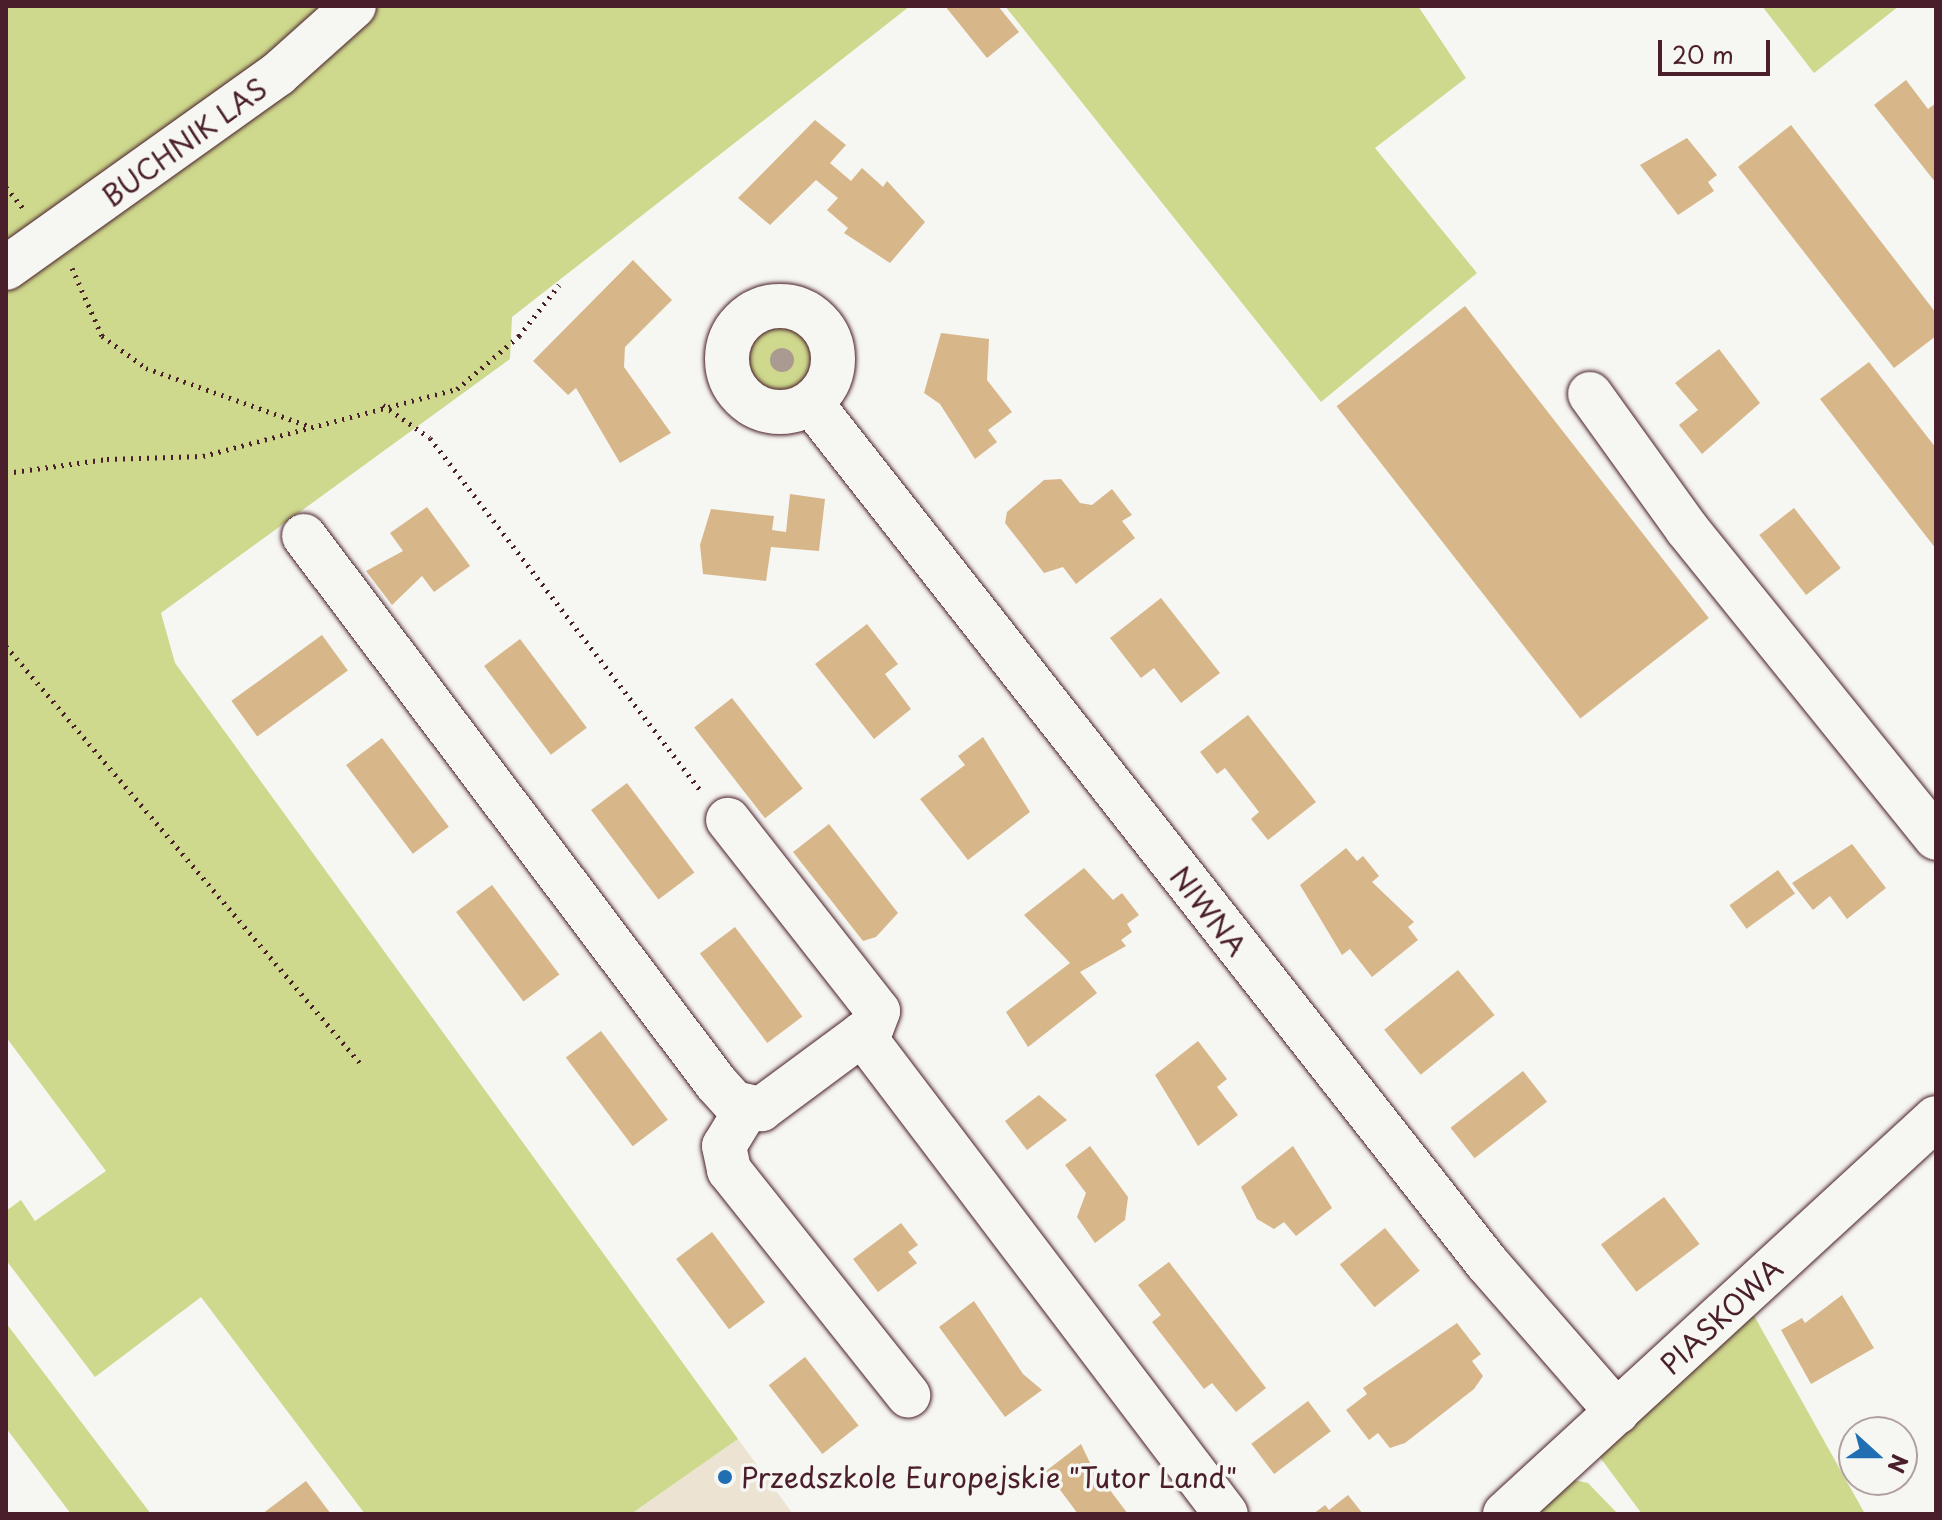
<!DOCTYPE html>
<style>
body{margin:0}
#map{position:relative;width:1942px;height:1520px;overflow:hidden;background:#f6f6f2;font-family:"Playpen Sans",sans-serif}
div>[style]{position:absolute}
.built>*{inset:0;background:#ede3d3}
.green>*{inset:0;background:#ced98d}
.round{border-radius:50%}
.building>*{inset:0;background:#d7b78a;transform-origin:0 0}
.path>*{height:5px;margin-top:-2.5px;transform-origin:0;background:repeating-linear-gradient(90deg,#4a1f2b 0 2px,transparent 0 8px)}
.roads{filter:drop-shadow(0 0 2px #4a1f2b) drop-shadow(0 0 2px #4a1f2b)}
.minor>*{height:44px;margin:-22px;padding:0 22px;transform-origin:22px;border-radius:22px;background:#f6f6f2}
.minor>.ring{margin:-22px;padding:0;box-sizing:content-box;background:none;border:44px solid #f6f6f2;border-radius:50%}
.trees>*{width:24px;height:24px;margin:-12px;border-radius:50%;background:#aa9a92}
.dots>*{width:22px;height:22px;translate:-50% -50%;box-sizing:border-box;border:4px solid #f6f6f2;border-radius:50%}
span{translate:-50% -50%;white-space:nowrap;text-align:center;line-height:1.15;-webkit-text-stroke:7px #f6f6f2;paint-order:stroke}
.street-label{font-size:28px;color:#4a1f2b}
.poi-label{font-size:28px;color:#4a1f2b}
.left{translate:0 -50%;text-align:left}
.frame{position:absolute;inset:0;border:8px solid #4a1f2b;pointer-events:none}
.north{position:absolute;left:1838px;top:1416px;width:80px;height:80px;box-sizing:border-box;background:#f6f6f2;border:2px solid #b1a0a2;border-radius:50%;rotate:111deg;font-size:22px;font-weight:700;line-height:32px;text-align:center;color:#4a1f2b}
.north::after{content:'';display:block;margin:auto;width:28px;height:36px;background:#1f6fb2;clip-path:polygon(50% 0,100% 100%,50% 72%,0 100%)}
.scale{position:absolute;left:1658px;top:40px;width:112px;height:36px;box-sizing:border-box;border:4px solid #4a1f2b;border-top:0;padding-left:10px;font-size:24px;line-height:28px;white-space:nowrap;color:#4a1f2b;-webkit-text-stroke:6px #f6f6f2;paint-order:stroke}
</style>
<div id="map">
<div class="built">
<div style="clip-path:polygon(738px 1439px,793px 1514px,631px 1514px)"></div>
</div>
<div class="green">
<div style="clip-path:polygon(6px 6px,910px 6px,512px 317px,510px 359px,161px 613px,175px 663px,738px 1439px,631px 1514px,365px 1514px,201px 1297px,95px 1377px,6px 1260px,6px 1211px,21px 1200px,35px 1221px,106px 1171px,6px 1037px)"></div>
<div style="clip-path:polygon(1005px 6px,1418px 6px,1466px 78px,1375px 148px,1477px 273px,1321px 402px)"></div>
<div style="clip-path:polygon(1762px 6px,1899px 6px,1814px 73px)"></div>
<div class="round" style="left:746px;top:324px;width:68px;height:68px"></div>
<div style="clip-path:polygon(1752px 1312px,1865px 1514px,1642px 1514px,1599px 1456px)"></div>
<div style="clip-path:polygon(6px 1323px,151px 1514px,71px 1514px,6px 1428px)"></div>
<div style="clip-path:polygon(1573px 1480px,1588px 1483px,1618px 1514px,1536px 1514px)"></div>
</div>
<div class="building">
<div style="clip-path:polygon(945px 6px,998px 6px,1019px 32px,987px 58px)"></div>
<div style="clip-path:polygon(1906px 80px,1928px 109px,1936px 103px,1936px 183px,1874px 105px)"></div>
<div style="clip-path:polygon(815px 120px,846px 145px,830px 163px,851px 181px,862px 168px,883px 187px,887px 181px,925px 222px,890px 263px,844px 233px,848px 228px,827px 210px,838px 198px,816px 180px,770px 225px,738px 198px)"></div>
<div style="clip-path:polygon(1791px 125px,1936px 313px,1936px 336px,1894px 368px,1738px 167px)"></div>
<div style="clip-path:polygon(1687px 138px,1717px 175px,1708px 182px,1714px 191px,1678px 215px,1640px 165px)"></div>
<div style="clip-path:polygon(633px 260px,672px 300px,625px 347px,624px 367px,671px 433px,620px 463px,576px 388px,568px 395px,533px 361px)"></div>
<div style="left:1465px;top:306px;width:396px;height:163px;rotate:52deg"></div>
<div style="clip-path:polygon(941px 333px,989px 339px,987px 380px,1012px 412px,988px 430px,997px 442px,975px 459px,940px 404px,924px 393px)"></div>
<div style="clip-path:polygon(1719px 349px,1760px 403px,1702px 454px,1679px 425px,1698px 410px,1675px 383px)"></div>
<div style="clip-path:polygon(1869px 362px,1936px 448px,1936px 549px,1820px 399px)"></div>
<div style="clip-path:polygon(1061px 479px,1080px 503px,1092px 505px,1112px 489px,1132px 515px,1122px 521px,1135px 538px,1076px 584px,1063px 567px,1044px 573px,1005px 523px,1007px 512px,1044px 480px)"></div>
<div style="clip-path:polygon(790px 494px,825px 499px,819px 551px,771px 547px,766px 581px,703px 574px,700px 545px,711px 509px,774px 516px,772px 530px,786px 532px)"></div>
<div style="clip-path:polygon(427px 507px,470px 566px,434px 592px,422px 576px,392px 605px,366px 571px,403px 551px,390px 533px)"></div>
<div style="left:1794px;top:508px;width:76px;height:44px;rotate:52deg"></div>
<div style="clip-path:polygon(1161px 598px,1220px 673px,1181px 703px,1154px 668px,1141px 678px,1110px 638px)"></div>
<div style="clip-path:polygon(867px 624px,898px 664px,885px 674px,911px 709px,874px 739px,815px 664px)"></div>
<div style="left:322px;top:635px;width:44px;height:112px;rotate:54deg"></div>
<div style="left:520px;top:639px;width:111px;height:45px;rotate:53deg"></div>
<div style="left:732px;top:698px;width:115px;height:48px;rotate:52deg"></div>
<div style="clip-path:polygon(1248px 715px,1316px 802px,1268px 840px,1251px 819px,1259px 812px,1225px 768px,1217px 774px,1200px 752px)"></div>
<div style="clip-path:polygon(983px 737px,1030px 812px,968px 860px,920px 799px,965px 765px,958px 756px)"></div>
<div style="left:382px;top:738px;width:111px;height:45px;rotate:53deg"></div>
<div style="left:627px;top:783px;width:112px;height:45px;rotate:53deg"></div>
<div style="clip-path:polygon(829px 824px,898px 913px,876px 937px,863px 941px,793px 852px)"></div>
<div style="clip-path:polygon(1852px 844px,1886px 888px,1847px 919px,1830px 896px,1813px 910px,1792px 883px)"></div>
<div style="clip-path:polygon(1346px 848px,1357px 861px,1363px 856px,1379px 876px,1372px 882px,1414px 922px,1408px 927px,1418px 940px,1372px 977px,1350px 949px,1342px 955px,1300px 885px)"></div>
<div style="clip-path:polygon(1084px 868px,1113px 900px,1122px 893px,1139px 915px,1127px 924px,1132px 932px,1121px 940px,1126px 946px,1080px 972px,1097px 993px,1028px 1047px,1006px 1012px,1070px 963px,1024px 915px)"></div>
<div style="left:1778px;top:870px;width:29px;height:60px;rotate:54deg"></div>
<div style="left:492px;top:885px;width:112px;height:45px;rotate:53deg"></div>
<div style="left:735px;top:927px;width:112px;height:44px;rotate:53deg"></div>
<div style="left:1458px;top:970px;width:58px;height:95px;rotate:51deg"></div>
<div style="left:601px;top:1031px;width:111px;height:44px;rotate:53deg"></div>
<div style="clip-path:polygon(1198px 1041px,1227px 1079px,1217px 1087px,1238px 1115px,1198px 1146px,1155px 1075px)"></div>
<div style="left:1523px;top:1071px;width:39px;height:92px;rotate:52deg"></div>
<div style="clip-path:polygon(1039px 1095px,1067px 1120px,1027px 1150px,1005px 1121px)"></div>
<div style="clip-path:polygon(1090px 1146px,1128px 1197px,1125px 1220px,1095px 1243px,1077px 1217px,1086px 1193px,1065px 1165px)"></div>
<div style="clip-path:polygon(1293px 1146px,1332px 1208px,1296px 1236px,1284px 1222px,1274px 1229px,1257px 1219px,1241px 1187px)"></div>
<div style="left:1664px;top:1197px;width:59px;height:79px;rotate:53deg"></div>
<div style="clip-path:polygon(901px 1223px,918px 1245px,908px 1252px,917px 1263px,878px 1292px,853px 1259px)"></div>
<div style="left:1385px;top:1228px;width:55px;height:58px;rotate:51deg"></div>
<div style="left:712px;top:1232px;width:88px;height:45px;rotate:53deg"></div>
<div style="clip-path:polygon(1169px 1262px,1266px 1388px,1236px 1412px,1212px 1383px,1204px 1389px,1152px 1322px,1161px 1315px,1138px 1285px)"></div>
<div style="clip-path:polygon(1842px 1295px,1874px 1348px,1811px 1384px,1781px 1330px,1802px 1318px,1805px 1323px)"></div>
<div style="clip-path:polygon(974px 1301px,1023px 1374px,1042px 1390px,1005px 1417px,939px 1327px)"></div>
<div style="clip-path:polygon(1457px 1323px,1481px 1354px,1472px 1361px,1483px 1376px,1474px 1389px,1405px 1443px,1390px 1448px,1378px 1433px,1369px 1440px,1346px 1410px,1367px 1394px,1363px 1388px)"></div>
<div style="left:805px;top:1357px;width:87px;height:46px;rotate:52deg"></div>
<div style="left:1308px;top:1401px;width:38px;height:71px;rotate:53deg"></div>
<div style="clip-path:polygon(1081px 1444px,1091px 1465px,1128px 1514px,1078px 1514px,1046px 1471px)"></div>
<div style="clip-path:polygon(306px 1481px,331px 1514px,262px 1514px)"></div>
<div style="clip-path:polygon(1348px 1495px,1363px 1514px,1313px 1514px,1325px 1505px,1329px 1510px)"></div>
</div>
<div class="path">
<div style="left:6px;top:187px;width:27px;rotate:51deg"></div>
<div style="left:72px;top:268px;width:74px;rotate:66.2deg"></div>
<div style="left:102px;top:336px;width:54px;rotate:36deg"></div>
<div style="left:146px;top:368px;width:173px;rotate:19.6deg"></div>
<div style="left:383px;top:405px;width:57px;rotate:35.1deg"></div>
<div style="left:430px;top:438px;width:447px;rotate:52.5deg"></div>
<div style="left:6px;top:473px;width:102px;rotate:-7.9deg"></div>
<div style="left:107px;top:459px;width:96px;rotate:-1.8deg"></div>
<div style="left:203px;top:456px;width:263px;rotate:-14.8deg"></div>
<div style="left:457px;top:389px;width:82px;rotate:-40.5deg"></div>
<div style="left:519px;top:336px;width:65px;rotate:-51.9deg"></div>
<div style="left:6px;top:646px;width:547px;rotate:49.67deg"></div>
</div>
<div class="roads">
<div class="minor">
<div style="left:6px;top:268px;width:334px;rotate:-35.5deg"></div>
<div style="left:278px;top:74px;width:102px;rotate:-41.8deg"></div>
<div class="ring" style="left:727px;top:306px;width:62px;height:62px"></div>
<div style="left:1590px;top:394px;width:166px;rotate:54.3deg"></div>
<div style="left:1687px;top:529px;width:397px;rotate:51.1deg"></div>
<div style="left:811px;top:403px;width:1094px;rotate:51.83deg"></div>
<div style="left:1487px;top:1263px;width:198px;rotate:48.9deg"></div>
<div style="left:304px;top:536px;width:685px;rotate:53.01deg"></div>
<div style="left:716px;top:1083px;width:27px;rotate:48deg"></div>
<div style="left:734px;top:1103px;width:28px;rotate:13deg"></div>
<div style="left:761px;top:1109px;width:138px;rotate:-36.5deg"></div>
<div style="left:872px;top:1027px;width:17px;rotate:-69deg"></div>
<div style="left:878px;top:1011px;width:243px;rotate:-128.1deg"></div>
<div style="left:862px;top:1034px;width:602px;rotate:52.83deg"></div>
<div style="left:746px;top:1110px;width:42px;rotate:121.4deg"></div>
<div style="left:724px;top:1146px;width:25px;rotate:78deg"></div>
<div style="left:729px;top:1170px;width:288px;rotate:51.5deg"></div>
<div style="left:1505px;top:1514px;width:585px;rotate:-42.58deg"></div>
</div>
</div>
<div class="trees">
<div style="left:782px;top:360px"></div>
</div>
<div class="dots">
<div style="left:725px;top:1477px;background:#1f6fb2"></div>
</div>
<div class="street-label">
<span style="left:184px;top:142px;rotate:-36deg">BUCHNIK LAS</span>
<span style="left:1209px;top:911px;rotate:52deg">NIWNA</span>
<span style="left:1721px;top:1316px;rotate:-43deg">PIASKOWA</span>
</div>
<div class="poi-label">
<span class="left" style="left:741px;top:1477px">Przedszkole Europejskie "Tutor Land"</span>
</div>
<div class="frame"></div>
<div class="north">N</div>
<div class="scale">20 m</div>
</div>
